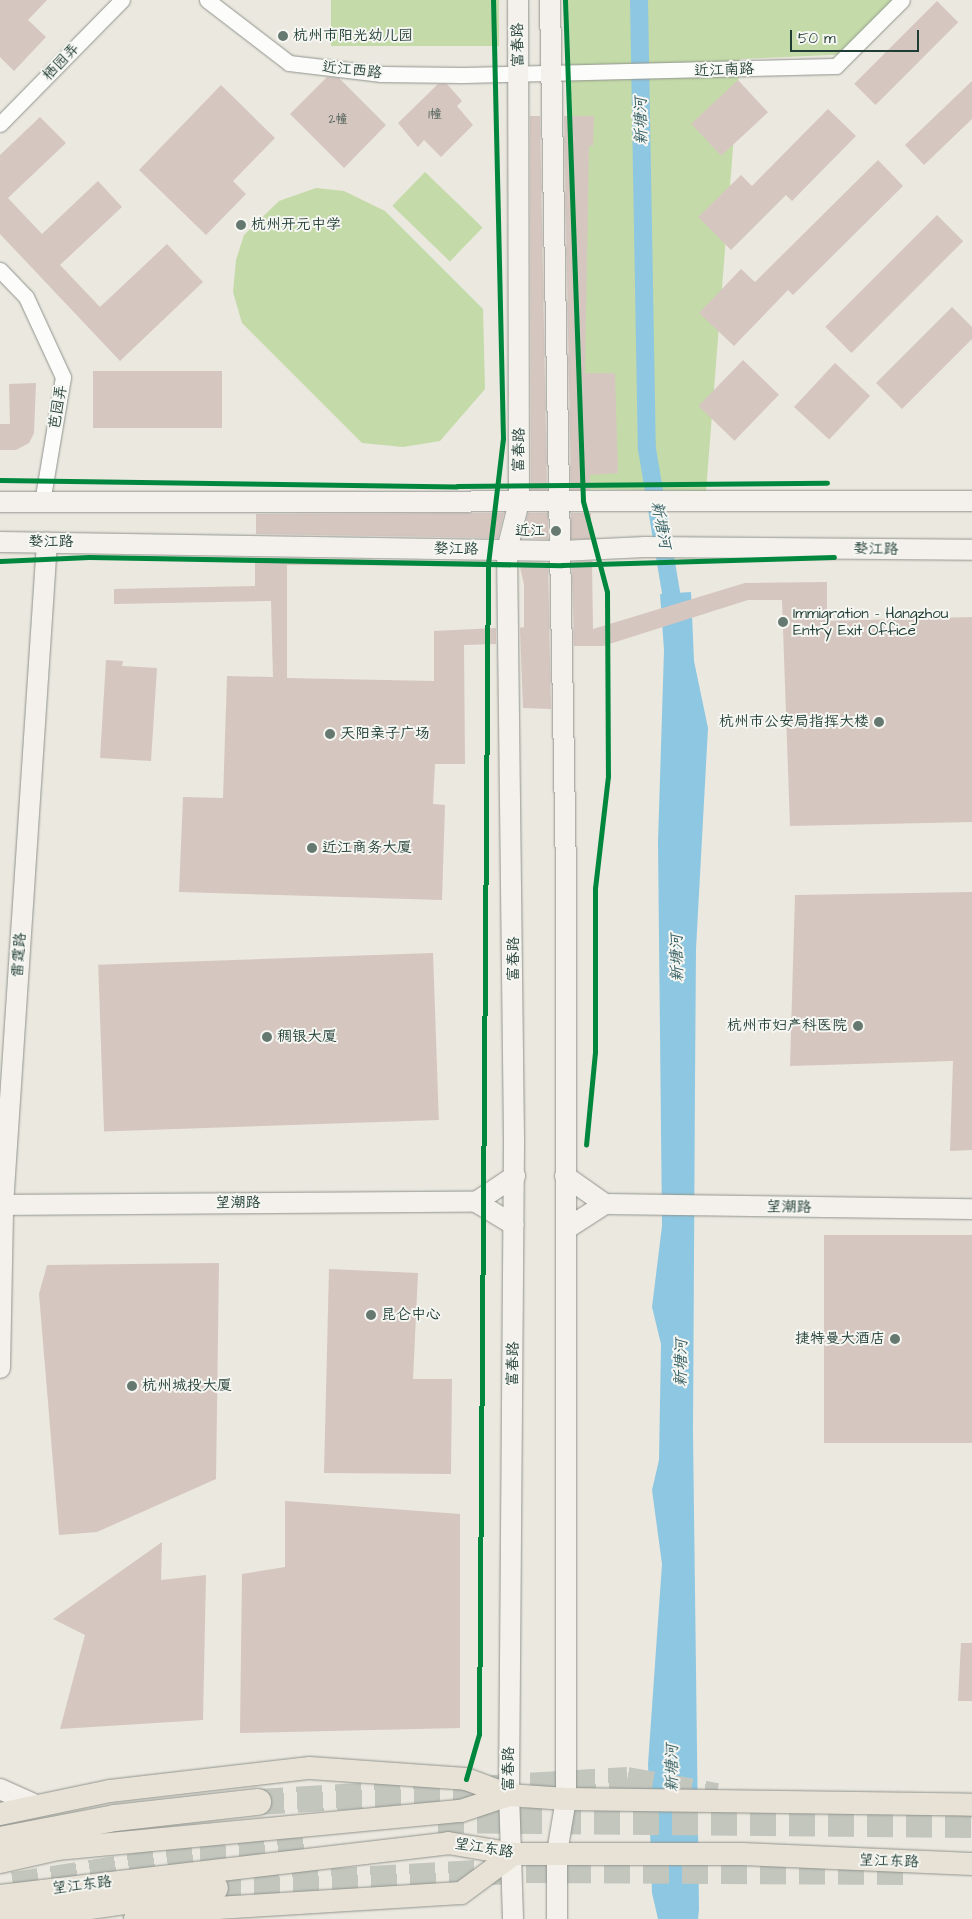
<!DOCTYPE html>
<meta charset="utf-8">
<style>
body{margin:0}
#map{position:relative;width:972px;height:1919px;overflow:hidden;background:#ebe8df;font-family:"Architects Daughter","LXGW WenKai TC",sans-serif}
div>[style]{position:absolute}
.green>*{inset:0;background:#c4daa8;transform-origin:0 0}
.water>*{inset:0;background:#8ec7e1}
.canal>*{height:18px;margin:-9px;padding:0 9px;transform-origin:9px;border-radius:9px;background:#8ec7e1}
.building>*{inset:0;background:#d6c6c0;transform-origin:0 0}
.highway-tunnel>*{height:26px;margin-top:-13px;transform-origin:0;background:repeating-linear-gradient(90deg,#c2c6bd 0 26px,transparent 0 39px)}
.roads{filter:drop-shadow(0 0 1px #90948e) drop-shadow(0 0 1px #90948e)}
.street>*{height:15px;margin:-7.5px;padding:0 7.5px;transform-origin:7.5px;border-radius:7.5px;background:#fcfcfa}
.secondary>*{height:20px;margin:-10px;padding:0 10px;transform-origin:10px;border-radius:10px;background:#f4f1ec}
.primary>*{height:22px;margin:-11px;padding:0 11px;transform-origin:11px;border-radius:11px;background:#e8e2d6}
.highway>*{height:26px;margin:-13px;padding:0 13px;transform-origin:13px;border-radius:13px;background:#e8e2d6}
.cycleway>*{height:5px;margin:-2.5px;padding:0 2.5px;transform-origin:2.5px;border-radius:2.5px;background:#00873e}
.dots>*{width:14px;height:14px;translate:-50% -50%;box-sizing:border-box;border:2px solid #f6f6f2;border-radius:50%}
span{translate:-50% -50%;white-space:nowrap;text-align:center;line-height:1.15;-webkit-text-stroke:4px #f6f6f2;paint-order:stroke}
.number-label{font-size:12px;color:#4d5f57}
.number-label span{-webkit-text-stroke-width:0}
.poi-label{font-size:15px;color:#1f3d34}
.left{translate:0 -50%;text-align:left}
.right{translate:-100% -50%;text-align:right}
.street-label{font-size:15px;color:#1f3d34}
.water-label{font-size:16px;color:#315c60;font-style:italic}
.scale{position:absolute;left:790px;top:30px;width:129px;height:22px;box-sizing:border-box;border:2px solid #1f3d34;border-top:0;padding-left:6px;font-size:15px;line-height:18px;white-space:nowrap;color:#1f3d34;-webkit-text-stroke:4px #f6f6f2;paint-order:stroke}
</style>
<div id="map">
<div class="green">
<div style="left:331px;top:0;width:168px;height:46px"></div>
<div style="clip-path:polygon(568px 0,908px 0,853px 54px,740px 59px,706px 491px,574px 489px)"></div>
<div style="left:425px;top:172px;width:80px;height:47px;rotate:44deg"></div>
<div style="clip-path:polygon(316px 188px,344px 191px,385px 211px,483px 309px,485px 389px,440px 441px,403px 447px,362px 443px,242px 323px,233px 292px,236px 260px,244px 235px,279px 201px)"></div>
</div>
<div class="water">
<div style="clip-path:polygon(691px 592px,694px 661px,708px 728px,696px 949px,695px 1083px,693px 1432px,699px 1909px,698px 1919px,658px 1919px,652px 1893px,648px 1764px,662px 1564px,652px 1490px,659px 1460px,661px 1344px,652px 1307px,662px 1226px,658px 842px,664px 650px,660px 594px)"></div>
</div>
<div class="canal">
<div style="left:639px;top:0;width:449px;rotate:89deg"></div>
<div style="left:647px;top:449px;width:170px;rotate:80.5deg"></div>
</div>
<div class="building">
<div style="clip-path:polygon(0 0,47px 0,28px 20px,46px 37px,14px 71px,0 57px)"></div>
<div style="left:937px;top:1px;width:30px;height:117px;rotate:45deg"></div>
<div style="clip-path:polygon(327px 77px,339px 78px,386px 125px,344px 168px,290px 114px)"></div>
<div style="left:738px;top:80px;width:44px;height:64px;rotate:47deg"></div>
<div style="clip-path:polygon(972px 81px,972px 119px,924px 165px,905px 145px)"></div>
<div style="clip-path:polygon(438px 84px,447px 84px,462px 101px,457px 106px,473px 125px,441px 157px,424px 140px,418px 147px,398px 123px)"></div>
<div style="clip-path:polygon(221px 85px,275px 138px,233px 181px,246px 194px,206px 235px,139px 170px)"></div>
<div style="clip-path:polygon(828px 109px,856px 136px,792px 201px,786px 195px,731px 250px,698px 217px,741px 175px,752px 186px)"></div>
<div style="clip-path:polygon(530px 116px,540px 116px,547px 490px,531px 490px)"></div>
<div style="clip-path:polygon(564px 116px,594px 116px,593px 146px,589px 145px,585px 373px,615px 373px,618px 473px,590px 475px,590px 490px,571px 490px)"></div>
<div style="clip-path:polygon(40px 117px,66px 143px,8px 198px,42px 234px,98px 181px,122px 207px,60px 265px,100px 307px,167px 244px,203px 282px,120px 361px,0 234px,0 155px)"></div>
<div style="clip-path:polygon(878px 160px,903px 186px,793px 295px,788px 290px,734px 346px,699px 313px,741px 269px,755px 282px)"></div>
<div style="left:937px;top:215px;width:37px;height:158px;rotate:45deg"></div>
<div style="clip-path:polygon(952px 307px,972px 327px,972px 339px,902px 409px,876px 383px)"></div>
<div style="left:743px;top:360px;width:50px;height:64px;rotate:44deg"></div>
<div style="left:835px;top:363px;width:48px;height:60px;rotate:43deg"></div>
<div style="left:93px;top:371px;width:129px;height:57px"></div>
<div style="clip-path:polygon(36px 383px,34px 433px,29px 443px,16px 450px,0 450px,0 424px,10px 424px,9px 384px)"></div>
<div style="clip-path:polygon(504px 513px,498px 538px,256px 534px,256px 514px)"></div>
<div style="clip-path:polygon(528px 513px,548px 513px,548px 539px,522px 538px)"></div>
<div style="left:571px;top:513px;width:20px;height:26px"></div>
<div style="clip-path:polygon(255px 558px,495px 562px,495px 566px,287px 565px,287px 678px,434px 681px,434px 631px,496px 628px,496px 644px,464px 645px,465px 764px,435px 764px,433px 804px,445px 805px,442px 900px,179px 892px,183px 797px,223px 798px,227px 676px,273px 677px,271px 601px,114px 604px,114px 589px,255px 586px)"></div>
<div style="clip-path:polygon(592px 561px,593px 629px,745px 583px,827px 582px,827px 621px,972px 617px,972px 822px,790px 826px,782px 600px,748px 600px,603px 646px,574px 646px,572px 562px)"></div>
<div style="clip-path:polygon(519px 562px,548px 563px,551px 709px,523px 708px,520px 628px,524px 627px,524px 585px)"></div>
<div style="clip-path:polygon(106px 660px,123px 661px,122px 666px,157px 668px,151px 761px,100px 758px)"></div>
<div style="clip-path:polygon(972px 892px,972px 1150px,950px 1151px,953px 1061px,790px 1066px,795px 895px)"></div>
<div style="left:433px;top:953px;width:167px;height:335px;rotate:88deg"></div>
<div style="left:824px;top:1235px;width:148px;height:208px"></div>
<div style="clip-path:polygon(219px 1263px,216px 1479px,97px 1532px,59px 1535px,39px 1294px,47px 1265px)"></div>
<div style="clip-path:polygon(329px 1269px,418px 1273px,413px 1379px,452px 1379px,451px 1474px,324px 1473px)"></div>
<div style="clip-path:polygon(285px 1501px,460px 1514px,460px 1728px,240px 1733px,242px 1574px,285px 1567px)"></div>
<div style="clip-path:polygon(162px 1542px,161px 1580px,206px 1575px,203px 1720px,60px 1729px,85px 1635px,53px 1619px)"></div>
<div style="clip-path:polygon(961px 1643px,972px 1643px,972px 1701px,958px 1701px)"></div>
</div>
<div class="highway-tunnel">
<div style="left:258px;top:1802px;width:370px;rotate:-3.4deg"></div>
<div style="left:627px;top:1780px;width:91px;rotate:10.1deg"></div>
<div style="left:438px;top:1820px;width:534px;rotate:0.54deg"></div>
<div style="left:13px;top:1885px;width:189px;rotate:-8.8deg"></div>
<div style="left:200px;top:1856px;width:112px;rotate:-3.1deg"></div>
<div style="left:215px;top:1888px;width:312px;rotate:-3.3deg"></div>
<div style="left:526px;top:1870px;width:390px;rotate:0.3deg"></div>
</div>
<div class="roads">
<div class="street">
<div style="left:207px;top:0;width:103px;rotate:37.5deg"></div>
<div style="left:289px;top:63px;width:93px;rotate:6.8deg"></div>
<div style="left:381px;top:74px;width:80px;rotate:0.7deg"></div>
<div style="left:461px;top:75px;width:375px;rotate:-1.4deg"></div>
<div style="left:836px;top:66px;width:93px;rotate:-45deg"></div>
<div style="left:0;top:124px;width:174px;rotate:-45.5deg"></div>
<div style="left:0;top:270px;width:37px;rotate:46deg"></div>
<div style="left:26px;top:297px;width:88px;rotate:65.2deg"></div>
<div style="left:63px;top:377px;width:127px;rotate:99.5deg"></div>
</div>
<div class="secondary">
<div style="left:550px;top:0;width:869px;rotate:88.95deg"></div>
<div style="left:566px;top:869px;width:930px;rotate:90deg"></div>
<div style="left:566px;top:1799px;width:55px;rotate:99.5deg"></div>
<div style="left:557px;top:1853px;width:66px;rotate:90deg"></div>
<div style="left:0;top:502px;width:972px;rotate:-0.06deg"></div>
<div style="left:0;top:542px;width:561px;rotate:0.92deg"></div>
<div style="left:561px;top:551px;width:84px;rotate:-2.7deg"></div>
<div style="left:645px;top:547px;width:327px;rotate:0.5deg"></div>
<div style="left:565px;top:1176px;width:49px;rotate:35deg"></div>
<div style="left:476px;top:1202px;width:47px;rotate:-33.7deg"></div>
<div style="left:0;top:1205px;width:476px;rotate:-0.4deg"></div>
<div style="left:476px;top:1202px;width:44px;rotate:31.2deg"></div>
<div style="left:566px;top:1229px;width:46px;rotate:-32.7deg"></div>
<div style="left:605px;top:1204px;width:367px;rotate:0.8deg"></div>
<div style="left:0;top:1368px;width:163px;rotate:-88.9deg"></div>
<div style="left:3px;top:1205px;width:664px;rotate:-86.2deg"></div>
<div style="left:0;top:1789px;width:36px;rotate:24deg"></div>
<div style="left:513px;top:1919px;width:124px;rotate:-91.8deg"></div>
<div style="left:509px;top:1795px;width:656px;rotate:-89.56deg"></div>
<div style="left:514px;top:1139px;width:589px;rotate:-90.68deg"></div>
<div style="left:507px;top:550px;width:49px;rotate:-76deg"></div>
<div style="left:519px;top:502px;width:502px;rotate:-90.11deg"></div>
</div>
<div class="primary">
<div style="left:0;top:1814px;width:112px;rotate:-11.8deg"></div>
<div style="left:110px;top:1791px;width:201px;rotate:-6.6deg"></div>
<div style="left:310px;top:1768px;width:156px;rotate:4deg"></div>
<div style="left:466px;top:1779px;width:46px;rotate:20.4deg"></div>
<div style="left:509px;top:1795px;width:57px;rotate:4deg"></div>
<div style="left:566px;top:1799px;width:406px;rotate:0.8deg"></div>
<div style="left:0;top:1862px;width:58px;rotate:-12.8deg"></div>
<div style="left:57px;top:1849px;width:406px;rotate:-5.4deg"></div>
<div style="left:461px;top:1811px;width:51px;rotate:-18.4deg"></div>
<div style="left:0;top:1896px;width:451px;rotate:-6.7deg"></div>
<div style="left:448px;top:1843px;width:67px;rotate:9.5deg"></div>
<div style="left:514px;top:1854px;width:228px"></div>
<div style="left:742px;top:1854px;width:230px;rotate:2.5deg"></div>
<div style="left:135px;top:1919px;width:83px;rotate:-7.6deg"></div>
<div style="left:217px;top:1908px;width:244px;rotate:-3.5deg"></div>
<div style="left:461px;top:1893px;width:66px;rotate:-36.3deg"></div>
</div>
<div class="highway">
<div style="left:0;top:1840px;width:117px;rotate:-10.8deg"></div>
<div style="left:115px;top:1818px;width:144px;rotate:-6.4deg"></div>
<div style="left:1px;top:1919px;width:216px;rotate:-8.2deg"></div>
</div>
</div>
<div class="cycleway">
<div style="left:565px;top:0;width:501px;rotate:87.94deg"></div>
<div style="left:583px;top:501px;width:94px;rotate:75.2deg"></div>
<div style="left:607px;top:592px;width:184px;rotate:89.7deg"></div>
<div style="left:608px;top:776px;width:113px;rotate:96.6deg"></div>
<div style="left:595px;top:888px;width:164px;rotate:90deg"></div>
<div style="left:595px;top:1052px;width:93px;rotate:95.5deg"></div>
<div style="left:0;top:480px;width:457px;rotate:0.8deg"></div>
<div style="left:457px;top:486px;width:370px;rotate:-0.5deg"></div>
<div style="left:0;top:561px;width:89px;rotate:-2.6deg"></div>
<div style="left:89px;top:557px;width:473px;rotate:1deg"></div>
<div style="left:562px;top:565px;width:272px;rotate:-1.7deg"></div>
<div style="left:466px;top:1779px;width:47px;rotate:-73.9deg"></div>
<div style="left:479px;top:1734px;width:1170px;rotate:-89.56deg"></div>
<div style="left:488px;top:564px;width:126px;rotate:-83.2deg"></div>
<div style="left:503px;top:439px;width:439px;rotate:-91.3deg"></div>
</div>
<div class="dots">
<div style="left:283px;top:36px;background:#667970"></div>
<div style="left:241px;top:225px;background:#667970"></div>
<div style="left:556px;top:531px;background:#667970"></div>
<div style="left:783px;top:622px;background:#667970"></div>
<div style="left:879px;top:722px;background:#667970"></div>
<div style="left:330px;top:734px;background:#667970"></div>
<div style="left:312px;top:848px;background:#667970"></div>
<div style="left:858px;top:1026px;background:#667970"></div>
<div style="left:267px;top:1037px;background:#667970"></div>
<div style="left:371px;top:1315px;background:#667970"></div>
<div style="left:895px;top:1339px;background:#667970"></div>
<div style="left:132px;top:1386px;background:#667970"></div>
</div>
<div class="number-label">
<span style="left:435px;top:115px">1幢</span>
<span style="left:338px;top:120px">2幢</span>
</div>
<div class="poi-label">
<span class="left" style="left:293px;top:36px">杭州市阳光幼儿园</span>
<span class="left" style="left:251px;top:225px">杭州开元中学</span>
<span class="right" style="left:545px;top:531px">近江</span>
<span class="left" style="left:793px;top:622px">Immigration - Hangzhou<br>Entry Exit Office</span>
<span class="right" style="left:869px;top:722px">杭州市公安局指挥大楼</span>
<span class="left" style="left:340px;top:734px">天阳亲子广场</span>
<span class="left" style="left:322px;top:848px">近江商务大厦</span>
<span class="right" style="left:847px;top:1026px">杭州市妇产科医院</span>
<span class="left" style="left:277px;top:1037px">稠银大厦</span>
<span class="left" style="left:381px;top:1315px">昆仑中心</span>
<span class="right" style="left:885px;top:1339px">捷特曼大酒店</span>
<span class="left" style="left:142px;top:1386px">杭州城投大厦</span>
</div>
<div class="street-label">
<span style="left:518px;top:45px;rotate:-91deg">富春路</span>
<span style="left:61px;top:62px;rotate:-46deg">栖园弄</span>
<span style="left:352px;top:70px;rotate:6deg">近江西路</span>
<span style="left:724px;top:70px;rotate:-2deg">近江南路</span>
<span style="left:58px;top:407px;rotate:-80deg">芭园弄</span>
<span style="left:519px;top:450px;rotate:-89deg">富春路</span>
<span style="left:51px;top:542px">婺江路</span>
<span style="left:456px;top:549px;rotate:1deg">婺江路</span>
<span style="left:876px;top:549px;rotate:1deg">婺江路</span>
<span style="left:19px;top:955px;rotate:-86deg">雷霆路</span>
<span style="left:514px;top:959px;rotate:-90deg">富春路</span>
<span style="left:238px;top:1203px">望潮路</span>
<span style="left:789px;top:1207px;rotate:1deg">望潮路</span>
<span style="left:513px;top:1364px;rotate:-89deg">富春路</span>
<span style="left:509px;top:1769px;rotate:-90deg">富春路</span>
<span style="left:484px;top:1848px;rotate:9deg">望江东路</span>
<span style="left:889px;top:1861px;rotate:2deg">望江东路</span>
<span style="left:82px;top:1885px;rotate:-7deg">望江东路</span>
</div>
<div class="water-label">
<span style="left:641px;top:121px;rotate:-91deg">新塘河</span>
<span style="left:661px;top:525px;rotate:79deg">新塘河</span>
<span style="left:677px;top:958px;rotate:-91deg">新塘河</span>
<span style="left:681px;top:1363px;rotate:-89deg">新塘河</span>
<span style="left:672px;top:1768px;rotate:-90deg">新塘河</span>
</div>
<div class="scale">50 m</div>
</div>
